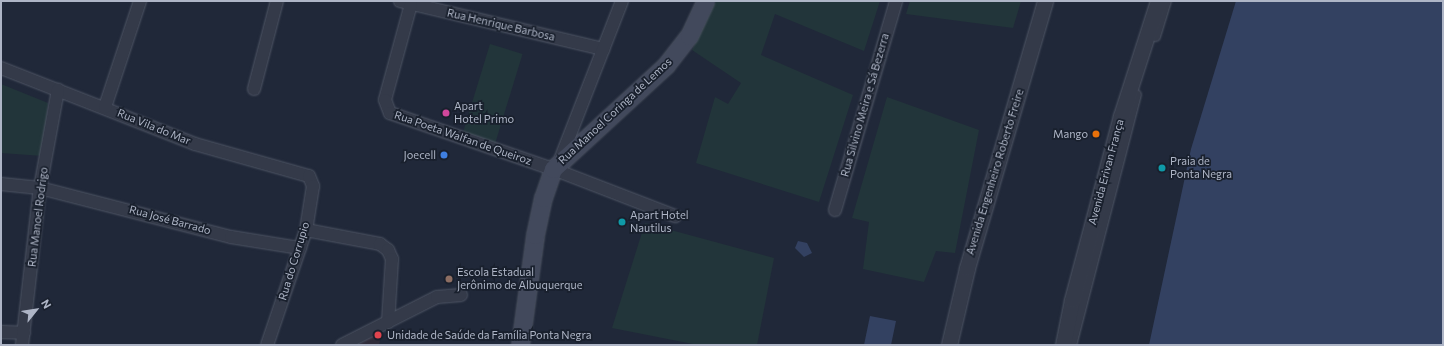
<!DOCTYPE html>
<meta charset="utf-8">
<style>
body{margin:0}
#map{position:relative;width:1444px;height:346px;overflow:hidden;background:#202839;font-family:Commissioner,sans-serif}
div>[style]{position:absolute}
.medical>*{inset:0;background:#2f2c3a}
.green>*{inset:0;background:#22353a;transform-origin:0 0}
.water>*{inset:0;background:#334161}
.roads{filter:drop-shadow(0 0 1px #4e5564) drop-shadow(0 0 1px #4e5564)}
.pedestrian>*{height:9px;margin:-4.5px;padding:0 4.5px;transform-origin:4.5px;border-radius:4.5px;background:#343a49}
.minor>*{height:12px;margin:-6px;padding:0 6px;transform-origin:6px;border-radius:6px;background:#343a49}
.tertiary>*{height:15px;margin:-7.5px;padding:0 7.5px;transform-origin:7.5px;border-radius:7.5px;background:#343a49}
.secondary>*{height:17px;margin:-8.5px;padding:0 8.5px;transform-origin:8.5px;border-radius:8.5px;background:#42495c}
.dots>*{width:11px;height:11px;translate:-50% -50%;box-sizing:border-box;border:2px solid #19202d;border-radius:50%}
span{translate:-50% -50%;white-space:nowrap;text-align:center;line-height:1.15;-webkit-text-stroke:3.5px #19202d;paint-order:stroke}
.street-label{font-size:11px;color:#aeb5c6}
.poi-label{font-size:11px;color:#aeb5c6}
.left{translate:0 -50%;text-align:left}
.right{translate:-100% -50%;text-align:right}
.frame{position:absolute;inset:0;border:2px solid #aeb5c6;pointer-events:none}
.north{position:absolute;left:16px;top:290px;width:40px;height:40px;-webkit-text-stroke:3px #19202d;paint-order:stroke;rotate:60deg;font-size:11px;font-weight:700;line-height:16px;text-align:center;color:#aeb5c6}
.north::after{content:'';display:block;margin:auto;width:14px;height:18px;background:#aeb5c6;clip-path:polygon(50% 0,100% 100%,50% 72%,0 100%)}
</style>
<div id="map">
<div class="medical">
<div style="clip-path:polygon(382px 331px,379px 345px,358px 345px,369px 338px)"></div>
</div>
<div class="green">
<div style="clip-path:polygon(716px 1px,880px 1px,864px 51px,775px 14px,761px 55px,853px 95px,819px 202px,696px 163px,715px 97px,728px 104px,741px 83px,692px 50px)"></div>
<div style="clip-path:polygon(910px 1px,1021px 1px,1013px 28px,906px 14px)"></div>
<div style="left:490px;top:44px;width:34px;height:96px;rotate:17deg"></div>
<div style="clip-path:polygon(1px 84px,48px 103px,43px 156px,1px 153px)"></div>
<div style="clip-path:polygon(887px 97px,979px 130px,955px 253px,936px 251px,924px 282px,863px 269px,869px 222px,852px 218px)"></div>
<div style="clip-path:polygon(645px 223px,774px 258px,757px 345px,698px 345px,612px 328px)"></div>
</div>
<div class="water">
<div style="clip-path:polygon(1236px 1px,1443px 1px,1443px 345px,1149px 345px,1191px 149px)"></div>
<div style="clip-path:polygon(798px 241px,807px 243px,812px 253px,804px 257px,795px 248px)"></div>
<div style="clip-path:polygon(870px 316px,896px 321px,891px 345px,864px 345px)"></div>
</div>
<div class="roads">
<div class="pedestrian">
<div style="left:1155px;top:36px;width:37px;rotate:-73deg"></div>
<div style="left:1071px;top:345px;width:259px;rotate:-75.5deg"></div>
</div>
<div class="minor">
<div style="left:400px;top:1px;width:209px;rotate:13.3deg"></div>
<div style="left:411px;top:4px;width:99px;rotate:105.2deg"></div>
<div style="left:385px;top:100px;width:14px;rotate:69deg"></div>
<div style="left:390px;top:113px;width:172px;rotate:19deg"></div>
<div style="left:553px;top:169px;width:131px;rotate:21.1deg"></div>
<div style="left:1px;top:68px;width:208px;rotate:21.4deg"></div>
<div style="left:195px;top:144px;width:118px;rotate:15.7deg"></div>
<div style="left:309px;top:176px;width:11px;rotate:68deg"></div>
<div style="left:313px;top:186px;width:45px;rotate:99deg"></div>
<div style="left:306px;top:230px;width:121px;rotate:108.7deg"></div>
<div style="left:254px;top:89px;width:91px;rotate:-75.4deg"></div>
<div style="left:105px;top:107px;width:112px;rotate:-71.7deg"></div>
<div style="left:560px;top:160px;width:171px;rotate:-68.7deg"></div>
<div style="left:1px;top:184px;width:39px;rotate:6deg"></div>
<div style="left:40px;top:188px;width:197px;rotate:14.4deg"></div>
<div style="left:231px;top:237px;width:70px;rotate:9.1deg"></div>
<div style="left:835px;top:210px;width:218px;rotate:-73.7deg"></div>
<div style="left:306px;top:230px;width:75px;rotate:10.7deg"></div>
<div style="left:380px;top:244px;width:10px;rotate:37deg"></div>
<div style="left:388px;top:250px;width:10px;rotate:66deg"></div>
<div style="left:392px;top:259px;width:63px;rotate:93.6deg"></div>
<div style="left:1px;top:332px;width:23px;rotate:2deg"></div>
<div style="left:22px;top:345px;width:158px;rotate:-83.5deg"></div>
<div style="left:40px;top:188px;width:100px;rotate:-79.6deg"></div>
<div style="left:342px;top:345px;width:106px;rotate:-26.8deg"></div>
<div style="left:437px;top:297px;width:24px;rotate:-5deg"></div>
</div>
<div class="tertiary">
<div style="left:949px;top:345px;width:79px;rotate:-76.8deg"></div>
<div style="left:967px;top:268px;width:278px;rotate:-73.7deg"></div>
<div style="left:1063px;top:345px;width:46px;rotate:-78.7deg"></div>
<div style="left:1072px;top:300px;width:190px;rotate:-75.1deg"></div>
<div style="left:1121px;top:116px;width:121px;rotate:-72.2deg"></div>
</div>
<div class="secondary">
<div style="left:520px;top:345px;width:111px;rotate:-82.2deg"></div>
<div style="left:535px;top:235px;width:38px;rotate:-78deg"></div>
<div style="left:543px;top:198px;width:31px;rotate:-71deg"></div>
<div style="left:553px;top:169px;width:154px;rotate:-42.6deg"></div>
<div style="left:666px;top:65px;width:37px;rotate:-52deg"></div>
<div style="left:689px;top:36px;width:38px;rotate:-65deg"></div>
</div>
</div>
<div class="dots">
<div style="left:446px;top:113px;background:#d1479c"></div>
<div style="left:1096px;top:134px;background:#e8710a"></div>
<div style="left:444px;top:155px;background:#3f7fe0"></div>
<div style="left:1162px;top:168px;background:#0f9aa8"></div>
<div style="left:622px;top:222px;background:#0f9aa8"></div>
<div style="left:449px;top:279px;background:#8d6e63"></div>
<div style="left:378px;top:335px;background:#e0444e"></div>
</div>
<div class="street-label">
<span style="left:501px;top:25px;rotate:13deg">Rua Henrique Barbosa</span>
<span style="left:865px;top:105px;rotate:-74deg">Rua Silvino Meira e Sá Bezerra</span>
<span style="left:615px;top:111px;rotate:-43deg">Rua Manoel Coringa de Lemos</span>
<span style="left:154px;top:127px;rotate:22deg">Rua Vila do Mar</span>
<span style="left:463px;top:138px;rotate:19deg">Rua Poeta Walfan de Queiroz</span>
<span style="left:995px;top:172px;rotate:-73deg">Avenida Engenheiro Roberto Freire</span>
<span style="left:1106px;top:172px;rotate:-75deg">Avenida Erivan França</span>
<span style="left:38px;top:217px;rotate:-83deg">Rua Manoel Rodrigo</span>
<span style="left:170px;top:220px;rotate:15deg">Rua José Barrado</span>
<span style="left:294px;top:261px;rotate:-73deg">Rua do Corrupio</span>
</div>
<div class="poi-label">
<span class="left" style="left:454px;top:113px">Apart<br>Hotel Primo</span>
<span class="right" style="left:1088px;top:134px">Mango</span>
<span class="right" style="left:436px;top:155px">Joecell</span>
<span class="left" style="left:1170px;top:168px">Praia de<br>Ponta Negra</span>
<span class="left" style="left:630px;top:222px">Apart Hotel<br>Nautilus</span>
<span class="left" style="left:457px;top:279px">Escola Estadual<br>Jerônimo de Albuquerque</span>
<span class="left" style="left:387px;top:335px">Unidade de Saúde da Família Ponta Negra</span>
</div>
<div class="frame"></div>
<div class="north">N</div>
</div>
